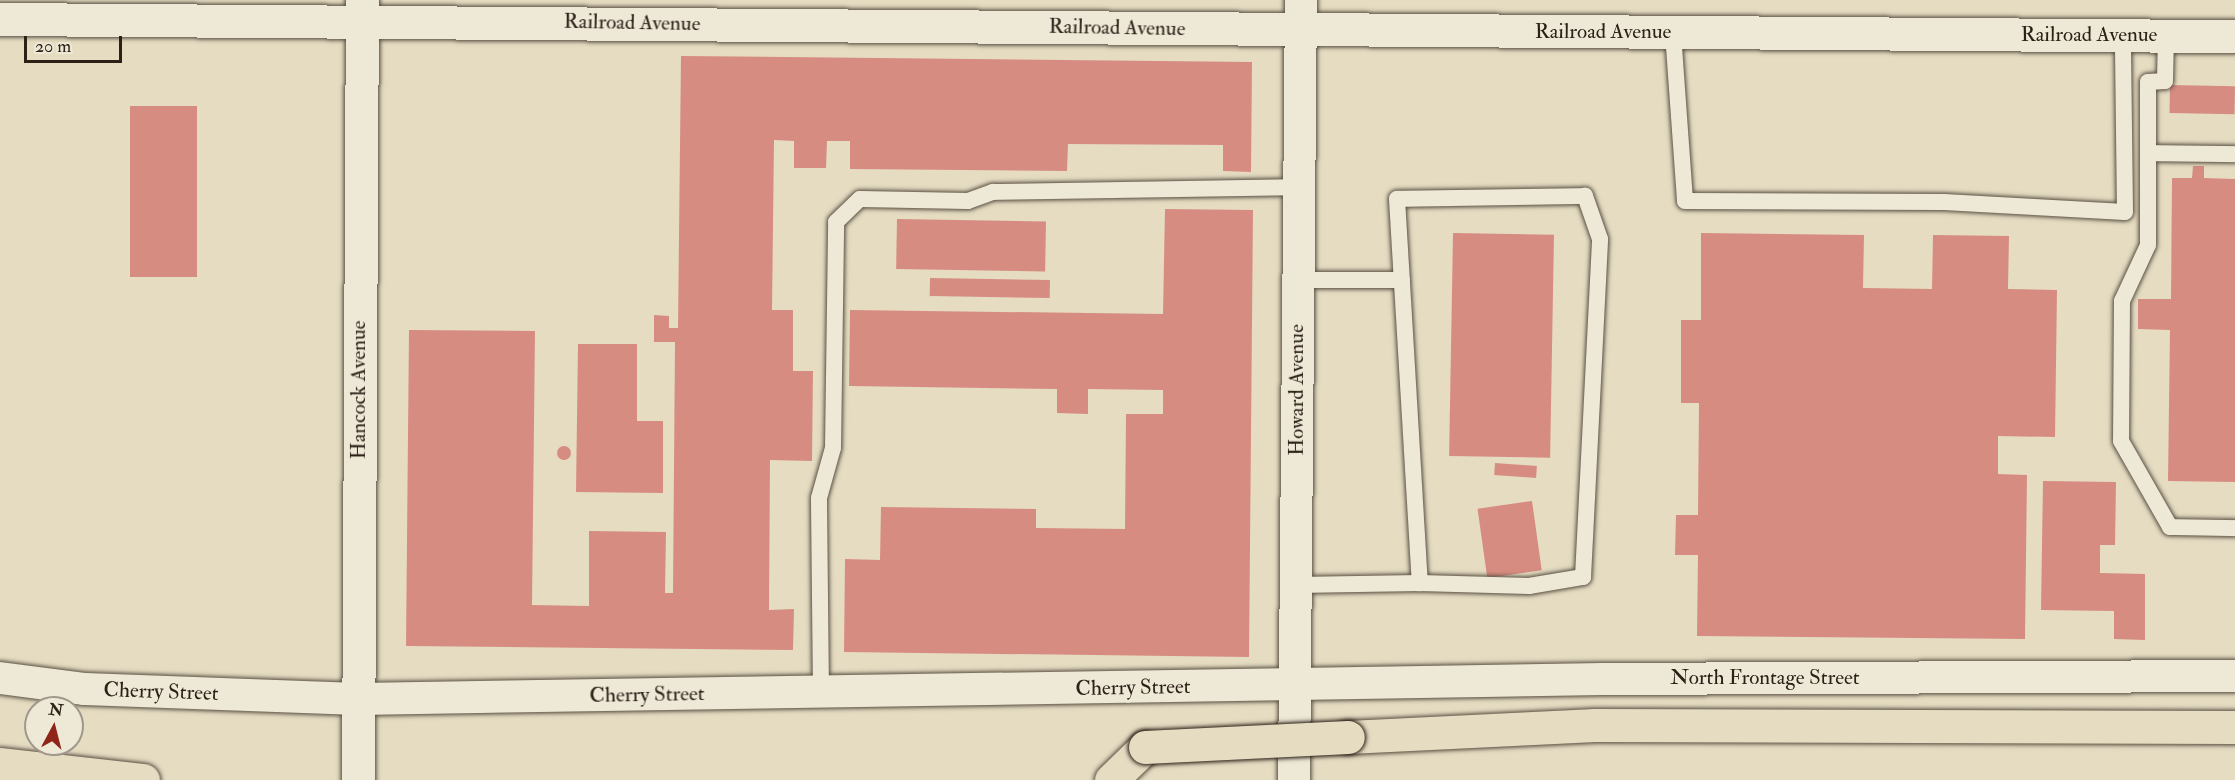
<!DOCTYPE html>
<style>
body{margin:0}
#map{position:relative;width:2235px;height:780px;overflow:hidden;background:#e5dcc2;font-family:"IM FELL Double Pica",serif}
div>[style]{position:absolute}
.building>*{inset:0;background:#d78c81;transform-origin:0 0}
.round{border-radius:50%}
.roads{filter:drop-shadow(0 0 2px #5a5042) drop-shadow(0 0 2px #5a5042)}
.lane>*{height:16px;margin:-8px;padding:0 8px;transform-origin:8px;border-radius:8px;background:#eee8d7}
.street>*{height:32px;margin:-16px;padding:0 16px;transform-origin:16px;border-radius:16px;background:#eee8d7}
.secondary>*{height:33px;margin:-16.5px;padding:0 16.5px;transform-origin:16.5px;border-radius:16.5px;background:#eee8d7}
.highway>*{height:33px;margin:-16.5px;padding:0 16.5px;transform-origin:16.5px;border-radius:16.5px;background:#e5dcc2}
.bridges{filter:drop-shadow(0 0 2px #2c2117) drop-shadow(0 0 2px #2c2117)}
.highway-bridge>*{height:33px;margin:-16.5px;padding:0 16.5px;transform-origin:16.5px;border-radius:16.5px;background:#e5dcc2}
span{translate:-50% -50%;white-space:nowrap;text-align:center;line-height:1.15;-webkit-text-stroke:6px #eee8d7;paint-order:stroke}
.street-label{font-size:21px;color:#2c2117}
.north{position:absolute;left:24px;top:696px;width:60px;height:60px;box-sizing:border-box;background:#eee8d7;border:2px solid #a0988a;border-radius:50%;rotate:7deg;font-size:16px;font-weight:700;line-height:24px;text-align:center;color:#2c2117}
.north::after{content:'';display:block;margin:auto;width:21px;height:27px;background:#8f2418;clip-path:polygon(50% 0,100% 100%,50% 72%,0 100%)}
.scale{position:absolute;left:24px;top:36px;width:98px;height:27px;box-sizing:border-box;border:3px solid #2c2117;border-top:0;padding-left:8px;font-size:18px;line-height:21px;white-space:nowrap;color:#2c2117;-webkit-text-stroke:4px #eee8d7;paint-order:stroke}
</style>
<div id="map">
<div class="building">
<div style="clip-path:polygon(681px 56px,1252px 62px,1251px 172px,1223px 171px,1223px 145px,1068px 144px,1067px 171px,850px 169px,850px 141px,827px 141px,826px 168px,794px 168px,794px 141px,774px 140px,772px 310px,793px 310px,793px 371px,813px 371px,812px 461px,770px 460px,769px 610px,794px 609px,793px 650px,406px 646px,409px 330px,535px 331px,532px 605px,589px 606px,589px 531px,666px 532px,665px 593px,673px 593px,675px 342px,654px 342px,654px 315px,669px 316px,669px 328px,678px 328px)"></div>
<div style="left:2170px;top:85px;width:65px;height:28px;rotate:1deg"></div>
<div style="left:130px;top:106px;width:67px;height:171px"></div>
<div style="clip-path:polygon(2193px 166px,2204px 166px,2204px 178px,2235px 179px,2235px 482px,2168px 481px,2170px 330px,2138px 329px,2138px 299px,2171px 299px,2172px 178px,2192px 178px)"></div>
<div style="clip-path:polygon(1165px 209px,1253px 210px,1249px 657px,844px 652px,845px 559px,880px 560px,881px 507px,1036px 509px,1036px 528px,1125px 529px,1126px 414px,1163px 414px,1163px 390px,1088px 389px,1088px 414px,1057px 413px,1057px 389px,849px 386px,850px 310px,1163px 314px)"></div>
<div style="left:897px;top:219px;width:149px;height:50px;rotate:1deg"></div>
<div style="left:1453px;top:233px;width:101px;height:223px;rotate:1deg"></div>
<div style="clip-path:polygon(1701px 233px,1864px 235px,1863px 288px,1932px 289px,1933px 235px,2009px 236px,2008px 289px,2057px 290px,2055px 437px,1998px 436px,1998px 474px,2027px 475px,2025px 639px,1697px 636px,1698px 555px,1675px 555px,1676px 515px,1698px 515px,1699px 403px,1681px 403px,1681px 320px,1701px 320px)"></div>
<div style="left:930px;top:278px;width:120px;height:18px;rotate:1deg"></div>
<div style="clip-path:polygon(578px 344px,637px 344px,637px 421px,663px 421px,663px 493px,576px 492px)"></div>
<div class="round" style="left:557px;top:446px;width:14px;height:14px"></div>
<div style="left:1495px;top:463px;width:42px;height:12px;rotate:4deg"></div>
<div style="clip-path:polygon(2043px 481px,2116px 482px,2115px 545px,2100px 545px,2100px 573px,2145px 574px,2145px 640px,2114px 639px,2114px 611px,2041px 610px)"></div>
<div style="left:1532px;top:501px;width:70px;height:55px;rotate:82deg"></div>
</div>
<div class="roads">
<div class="lane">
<div style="left:1673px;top:33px;width:168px;rotate:85.9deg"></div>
<div style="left:1685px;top:201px;width:259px;rotate:0.2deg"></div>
<div style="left:1944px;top:202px;width:181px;rotate:3.2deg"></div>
<div style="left:2125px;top:212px;width:176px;rotate:-90.7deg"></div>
<div style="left:2166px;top:36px;width:45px;rotate:91.3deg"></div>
<div style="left:2165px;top:81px;width:17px;rotate:177deg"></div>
<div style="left:2148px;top:82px;width:163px;rotate:90deg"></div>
<div style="left:2148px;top:245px;width:62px;rotate:114.9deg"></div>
<div style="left:2122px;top:301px;width:140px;rotate:90.4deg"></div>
<div style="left:2121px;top:441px;width:99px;rotate:60.3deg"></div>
<div style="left:2170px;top:527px;width:65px;rotate:0.9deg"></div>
<div style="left:2148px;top:153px;width:87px;rotate:0.7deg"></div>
<div style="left:1298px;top:280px;width:104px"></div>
<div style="left:1295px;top:585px;width:125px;rotate:-0.9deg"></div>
<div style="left:1420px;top:583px;width:109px;rotate:1.6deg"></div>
<div style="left:1529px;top:586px;width:55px;rotate:-9.5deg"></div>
<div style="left:1583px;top:577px;width:338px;rotate:-87.1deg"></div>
<div style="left:1600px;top:239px;width:46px;rotate:-109.2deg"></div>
<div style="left:1585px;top:196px;width:188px;rotate:179.1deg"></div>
<div style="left:1397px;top:199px;width:385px;rotate:86.6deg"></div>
<div style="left:821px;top:693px;width:195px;rotate:-90.6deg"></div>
<div style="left:819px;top:498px;width:52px;rotate:-74.4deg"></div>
<div style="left:833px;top:448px;width:226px;rotate:-89.2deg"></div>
<div style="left:836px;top:222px;width:33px;rotate:-44deg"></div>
<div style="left:860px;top:199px;width:108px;rotate:1.1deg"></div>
<div style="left:968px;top:201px;width:27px;rotate:-20deg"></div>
<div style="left:993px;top:192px;width:306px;rotate:-0.9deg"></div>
</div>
<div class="street">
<div style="left:0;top:678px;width:86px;rotate:7.4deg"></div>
<div style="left:85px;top:689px;width:273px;rotate:2.1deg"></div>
<div style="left:358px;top:699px;width:1245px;rotate:-0.92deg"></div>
<div style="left:1603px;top:679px;width:632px;rotate:-0.27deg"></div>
<div style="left:1294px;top:780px;width:780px;rotate:-89.49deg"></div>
</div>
<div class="secondary">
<div style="left:0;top:19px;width:2235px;rotate:0.44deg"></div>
<div style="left:358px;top:780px;width:780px;rotate:-89.71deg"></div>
</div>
<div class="highway">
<div style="left:1348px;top:737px;width:247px;rotate:-2.8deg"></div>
<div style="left:1595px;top:725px;width:640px;rotate:0.18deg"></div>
<div style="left:0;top:764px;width:144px;rotate:6.4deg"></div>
<div style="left:1111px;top:780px;width:47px;rotate:-44.1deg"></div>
</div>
</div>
<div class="bridges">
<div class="highway-bridge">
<div style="left:1145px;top:747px;width:203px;rotate:-2.8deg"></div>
</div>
</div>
<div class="street-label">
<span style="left:632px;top:23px;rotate:1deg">Railroad Avenue</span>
<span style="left:1117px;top:28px;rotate:1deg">Railroad Avenue</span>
<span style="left:1603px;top:32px">Railroad Avenue</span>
<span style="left:2089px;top:35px">Railroad Avenue</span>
<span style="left:359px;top:390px;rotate:-90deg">Hancock Avenue</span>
<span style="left:1297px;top:390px;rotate:-90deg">Howard Avenue</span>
<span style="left:1765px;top:678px">North Frontage Street</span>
<span style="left:1133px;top:688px;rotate:-1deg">Cherry Street</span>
<span style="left:161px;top:692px;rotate:2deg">Cherry Street</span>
<span style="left:647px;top:695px;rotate:-1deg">Cherry Street</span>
</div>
<div class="north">N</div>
<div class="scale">20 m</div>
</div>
